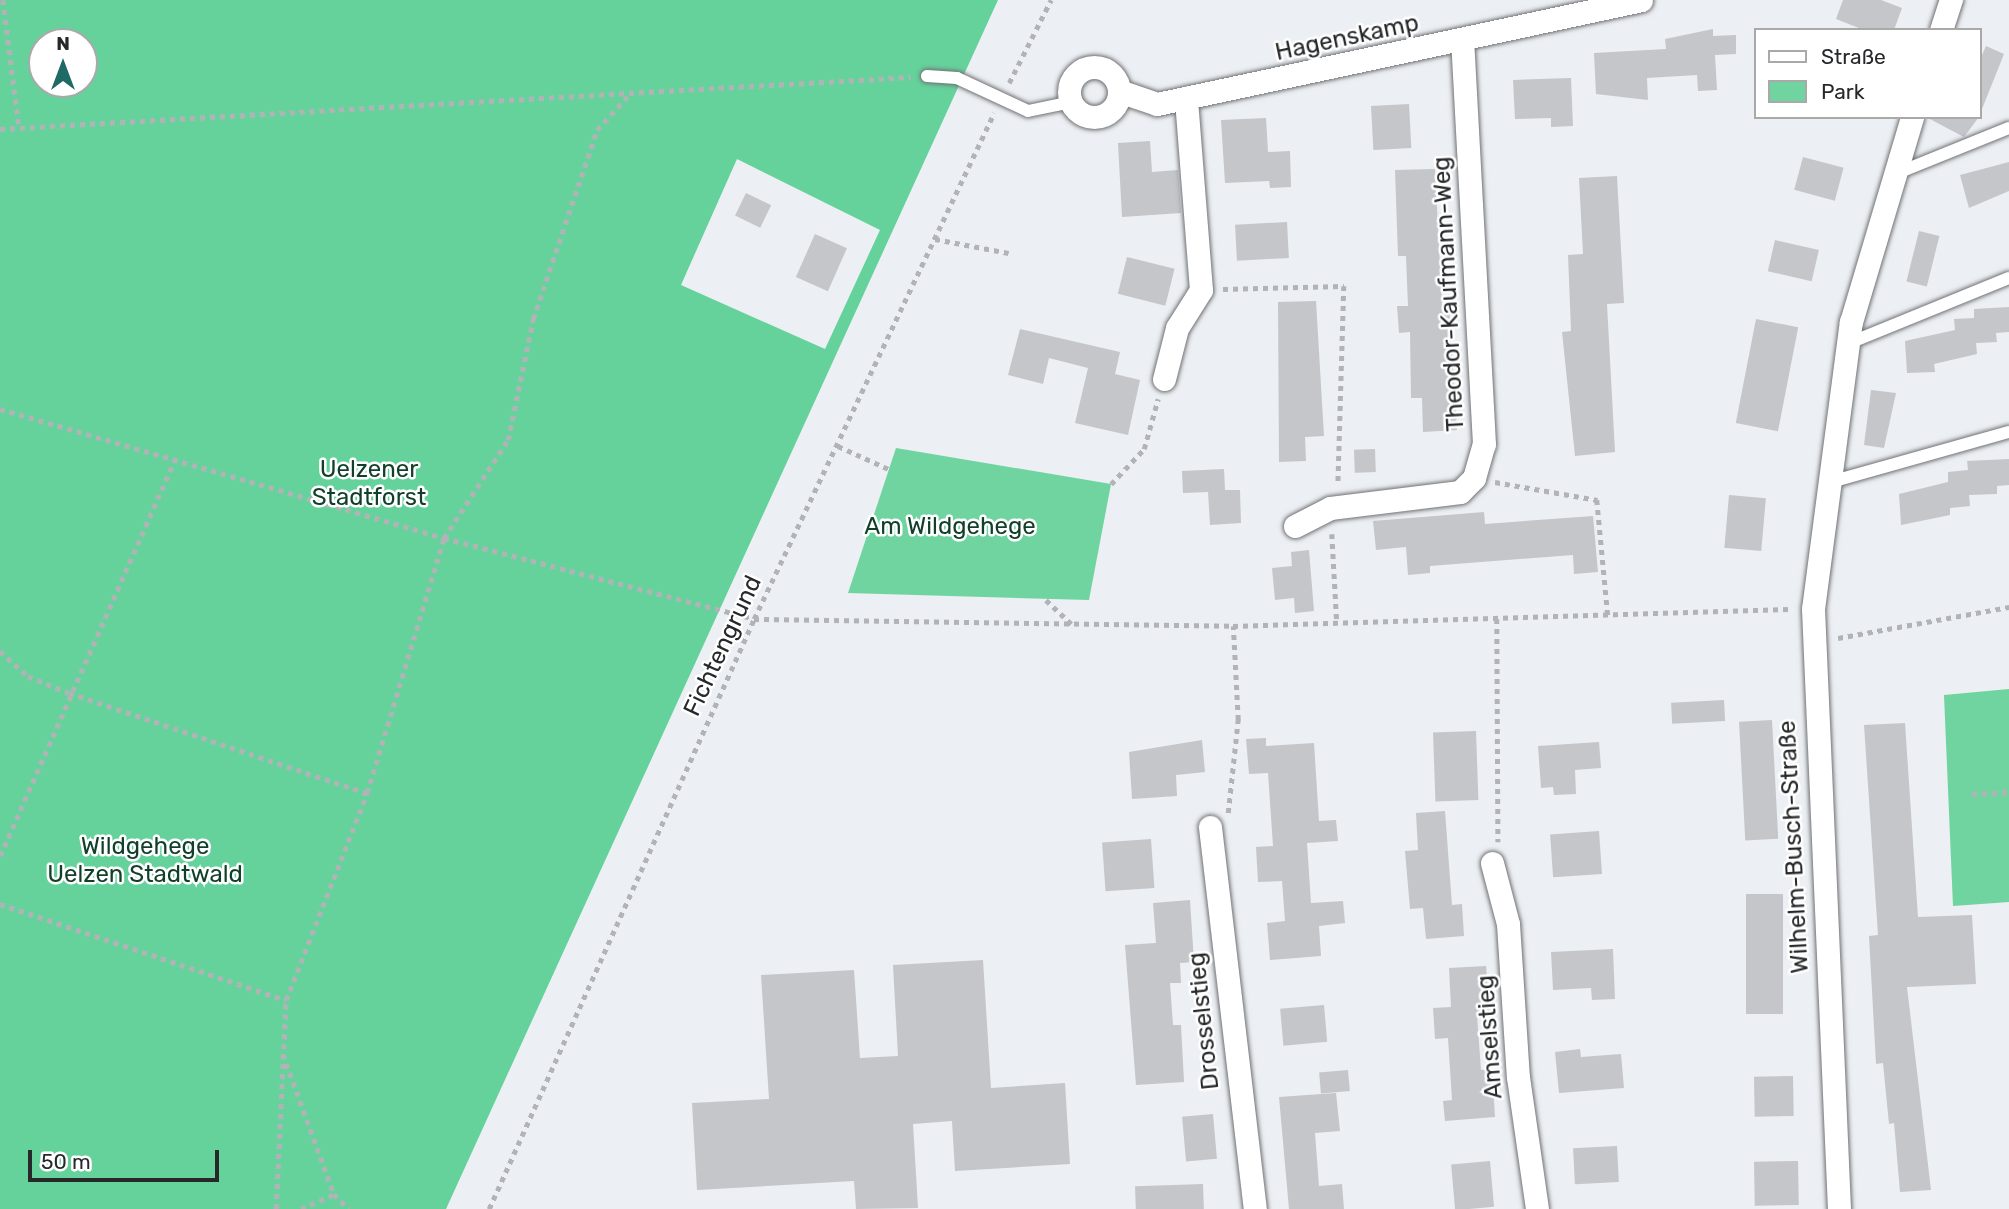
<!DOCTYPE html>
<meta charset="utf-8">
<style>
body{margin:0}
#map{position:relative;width:2009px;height:1209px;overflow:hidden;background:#eceff3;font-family:Rubik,sans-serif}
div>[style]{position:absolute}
.green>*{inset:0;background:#6fd49f}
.forest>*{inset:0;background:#66d29b}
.building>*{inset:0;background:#c4c6ca;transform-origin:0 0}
.path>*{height:4.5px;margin-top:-2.25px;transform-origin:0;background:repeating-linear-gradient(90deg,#b1b3b6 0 5px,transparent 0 10px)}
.roads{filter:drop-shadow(0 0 2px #707275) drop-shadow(0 0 2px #707275)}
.lane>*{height:12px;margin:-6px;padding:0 6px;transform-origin:6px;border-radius:6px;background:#fff}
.street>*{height:23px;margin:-11.5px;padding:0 11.5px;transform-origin:11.5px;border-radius:11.5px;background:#fff}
.street>.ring{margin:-11.5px;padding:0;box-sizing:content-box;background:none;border:23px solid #fff;border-radius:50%}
span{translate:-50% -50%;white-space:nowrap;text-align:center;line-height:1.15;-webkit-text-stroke:5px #fff;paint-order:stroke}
.street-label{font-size:24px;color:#27282a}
.park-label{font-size:24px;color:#113f29}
.legend{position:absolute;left:1754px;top:28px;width:228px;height:91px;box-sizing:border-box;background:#fff;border:2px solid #a9a9aa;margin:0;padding:9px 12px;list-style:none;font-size:21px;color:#27282a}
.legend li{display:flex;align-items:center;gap:14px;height:35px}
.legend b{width:35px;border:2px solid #a9a9aa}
.north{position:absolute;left:28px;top:28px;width:70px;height:70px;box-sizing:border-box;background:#fff;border:2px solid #a9a9aa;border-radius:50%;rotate:0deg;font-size:19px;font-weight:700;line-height:28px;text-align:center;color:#27282a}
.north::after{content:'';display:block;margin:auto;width:24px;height:32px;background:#1f6a64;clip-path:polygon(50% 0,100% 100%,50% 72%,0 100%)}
.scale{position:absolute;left:28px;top:1150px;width:191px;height:32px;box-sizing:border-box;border:4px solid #27282a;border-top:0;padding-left:9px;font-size:21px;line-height:24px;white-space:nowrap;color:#27282a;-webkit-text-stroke:5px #fff;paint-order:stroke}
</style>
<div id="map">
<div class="green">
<div style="clip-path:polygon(896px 448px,1111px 484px,1089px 600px,848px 593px)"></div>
<div style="clip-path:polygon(2009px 689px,2009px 902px,1953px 906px,1944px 695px)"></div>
</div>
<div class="forest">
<div style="clip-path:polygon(evenodd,0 0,998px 0,446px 1209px,0 1209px,0 0,42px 42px,84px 42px,84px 84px,42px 84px,42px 42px,0 0,737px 159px,880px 230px,825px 349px,681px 285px,737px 159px)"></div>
</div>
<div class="building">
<div style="clip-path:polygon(1843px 0,1881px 0,1902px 8px,1894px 30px,1864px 30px,1836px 19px)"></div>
<div style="clip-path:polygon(1713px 29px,1713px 36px,1736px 35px,1736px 54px,1715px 55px,1717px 90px,1698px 91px,1697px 75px,1647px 78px,1648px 100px,1596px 94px,1594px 53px,1666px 49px,1665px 39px)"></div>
<div style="clip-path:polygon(1986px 46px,2004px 54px,1980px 114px,1979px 62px)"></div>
<div style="clip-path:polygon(1571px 78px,1573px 126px,1551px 127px,1551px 118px,1515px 119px,1513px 80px)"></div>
<div style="left:1409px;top:104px;width:44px;height:38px;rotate:87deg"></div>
<div style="clip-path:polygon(1926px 117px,1979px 117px,1964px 137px)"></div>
<div style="clip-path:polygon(1266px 118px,1268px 152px,1290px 151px,1291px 187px,1270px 188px,1269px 181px,1225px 183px,1221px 120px)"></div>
<div style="clip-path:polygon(1150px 141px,1152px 172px,1178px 170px,1181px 213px,1122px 217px,1118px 143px)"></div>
<div style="left:1803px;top:157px;width:42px;height:34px;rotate:15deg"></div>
<div style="clip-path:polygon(2009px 162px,2009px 191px,1969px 208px,1960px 175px)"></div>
<div style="clip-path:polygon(1435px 169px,1442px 304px,1449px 303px,1457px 430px,1423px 432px,1422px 398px,1411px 398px,1410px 332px,1399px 333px,1397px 306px,1408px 306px,1406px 256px,1398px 256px,1395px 170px)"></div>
<div style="clip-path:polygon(1617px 176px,1624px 303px,1607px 304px,1615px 452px,1575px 456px,1562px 332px,1571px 331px,1568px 255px,1583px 254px,1579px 178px)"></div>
<div style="left:746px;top:193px;width:28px;height:25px;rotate:26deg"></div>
<div style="left:1287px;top:222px;width:36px;height:52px;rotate:87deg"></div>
<div style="left:1919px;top:231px;width:21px;height:52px;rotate:14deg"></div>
<div style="left:815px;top:234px;width:35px;height:47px;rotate:24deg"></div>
<div style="left:1775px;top:240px;width:45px;height:32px;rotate:13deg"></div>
<div style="left:1127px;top:257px;width:49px;height:38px;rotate:14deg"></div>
<div style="clip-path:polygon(1316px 301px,1324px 436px,1305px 437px,1306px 461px,1279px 462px,1278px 302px)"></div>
<div style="clip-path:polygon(2009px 307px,2009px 332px,1996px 333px,1997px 342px,1976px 343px,1977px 354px,1934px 364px,1935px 372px,1907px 373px,1905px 341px,1955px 330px,1954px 319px,1974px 318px,1974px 309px)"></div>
<div style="left:1756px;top:319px;width:43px;height:106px;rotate:11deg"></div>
<div style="clip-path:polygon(1020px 329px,1120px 352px,1115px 374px,1140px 380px,1128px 435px,1075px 423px,1088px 368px,1049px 358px,1043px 384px,1008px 375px)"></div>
<div style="clip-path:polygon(1871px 390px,1896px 393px,1884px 448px,1864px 445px)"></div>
<div style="left:1375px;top:449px;width:23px;height:21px;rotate:88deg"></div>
<div style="clip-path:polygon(2009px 459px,2009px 485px,1997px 486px,1997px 494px,1969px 495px,1970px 506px,1950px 508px,1950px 515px,1901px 525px,1899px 494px,1948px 482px,1948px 472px,1968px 470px,1967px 461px)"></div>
<div style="clip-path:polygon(1224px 469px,1225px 490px,1240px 490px,1241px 523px,1210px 525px,1208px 492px,1183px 493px,1182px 471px)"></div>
<div style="left:1729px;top:495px;width:37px;height:53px;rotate:5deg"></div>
<div style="clip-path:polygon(1484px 512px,1485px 524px,1593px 516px,1598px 572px,1574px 574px,1573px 555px,1430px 566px,1430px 573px,1408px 575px,1406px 547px,1376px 550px,1373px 521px)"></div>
<div style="clip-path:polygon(1309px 550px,1314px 611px,1295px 613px,1294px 598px,1275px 600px,1272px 568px,1292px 566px,1291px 552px)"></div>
<div style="left:1724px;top:700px;width:21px;height:53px;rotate:87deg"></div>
<div style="left:1772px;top:720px;width:119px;height:33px;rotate:87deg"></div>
<div style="clip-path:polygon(1905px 723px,1918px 917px,1972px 915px,1976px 984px,1907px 987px,1931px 1190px,1900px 1192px,1894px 1123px,1889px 1124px,1883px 1063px,1876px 1064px,1869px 936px,1878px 935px,1864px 725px)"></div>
<div style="left:1476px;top:731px;width:69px;height:43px;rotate:88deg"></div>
<div style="clip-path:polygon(1266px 738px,1266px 746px,1314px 743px,1319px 821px,1336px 820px,1338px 841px,1307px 843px,1311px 903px,1343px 901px,1345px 923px,1319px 926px,1321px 956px,1270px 960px,1267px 923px,1285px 921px,1282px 881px,1258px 882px,1256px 847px,1273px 846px,1268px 773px,1249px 774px,1246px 739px)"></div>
<div style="clip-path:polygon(1202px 740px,1205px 772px,1176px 775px,1177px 796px,1132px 799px,1129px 752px)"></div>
<div style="clip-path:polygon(1599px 742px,1601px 768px,1575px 770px,1576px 794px,1554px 795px,1553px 787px,1541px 788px,1538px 746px)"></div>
<div style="clip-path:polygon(1445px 811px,1452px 905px,1462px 904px,1464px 936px,1426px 939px,1423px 908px,1410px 909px,1405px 851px,1418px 850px,1416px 813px)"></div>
<div style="left:1599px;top:831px;width:43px;height:49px;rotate:86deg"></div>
<div style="left:1151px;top:839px;width:49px;height:49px;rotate:86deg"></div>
<div style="left:1783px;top:894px;width:120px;height:37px;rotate:90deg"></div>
<div style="clip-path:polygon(1190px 900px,1194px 962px,1180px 963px,1181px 983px,1170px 983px,1173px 1025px,1181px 1025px,1184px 1082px,1136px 1085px,1125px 945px,1156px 943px,1153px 903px)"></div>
<div style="clip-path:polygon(1613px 949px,1615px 999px,1592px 1000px,1591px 988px,1553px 990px,1551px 952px)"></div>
<div style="clip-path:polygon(983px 960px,991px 1088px,1065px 1083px,1070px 1164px,955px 1171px,952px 1121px,913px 1124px,918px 1208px,856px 1209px,854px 1181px,697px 1190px,692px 1103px,769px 1099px,761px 975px,854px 970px,860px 1058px,898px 1056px,893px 965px)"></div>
<div style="clip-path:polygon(1486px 966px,1490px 1014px,1477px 1015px,1481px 1070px,1492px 1069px,1495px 1117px,1445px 1121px,1443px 1101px,1452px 1100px,1448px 1038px,1435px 1039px,1433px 1008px,1451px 1007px,1449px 968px)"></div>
<div style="left:1324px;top:1005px;width:37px;height:44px;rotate:85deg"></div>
<div style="clip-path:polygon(1580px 1049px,1581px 1057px,1621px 1054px,1624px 1088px,1559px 1093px,1555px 1052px)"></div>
<div style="left:1348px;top:1070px;width:21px;height:29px;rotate:85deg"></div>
<div style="left:1793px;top:1076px;width:40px;height:39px;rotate:89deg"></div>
<div style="clip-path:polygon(1336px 1093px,1340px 1131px,1315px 1133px,1319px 1186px,1342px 1184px,1344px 1209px,1289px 1209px,1279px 1097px)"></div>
<div style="left:1213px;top:1114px;width:45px;height:31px;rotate:85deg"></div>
<div style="left:1617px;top:1146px;width:36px;height:44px;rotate:87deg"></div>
<div style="left:1490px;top:1161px;width:46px;height:39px;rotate:85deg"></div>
<div style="left:1798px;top:1161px;width:44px;height:44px;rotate:89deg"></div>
<div style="left:1203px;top:1184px;width:25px;height:68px;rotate:88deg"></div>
</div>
<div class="path">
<div style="left:3px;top:0;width:128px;rotate:82.8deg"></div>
<div style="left:1009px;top:83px;width:93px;rotate:-63.2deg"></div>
<div style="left:0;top:129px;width:912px;rotate:-3.27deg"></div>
<div style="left:935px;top:239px;width:75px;rotate:10.7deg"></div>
<div style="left:1223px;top:289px;width:121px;rotate:-1.4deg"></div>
<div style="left:1344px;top:286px;width:198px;rotate:91.7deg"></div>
<div style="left:0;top:409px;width:462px;rotate:16.2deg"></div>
<div style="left:444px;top:538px;width:320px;rotate:14.6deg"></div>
<div style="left:754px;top:619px;width:479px;rotate:0.8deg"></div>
<div style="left:1233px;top:626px;width:558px;rotate:-1.75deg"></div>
<div style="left:838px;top:446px;width:58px;rotate:24.4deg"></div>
<div style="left:1495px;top:482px;width:104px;rotate:10deg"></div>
<div style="left:1597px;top:500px;width:117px;rotate:84.6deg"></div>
<div style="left:1111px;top:484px;width:48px;rotate:-46.7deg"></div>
<div style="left:1144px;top:449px;width:52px;rotate:-74.4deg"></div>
<div style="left:1332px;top:534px;width:90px;rotate:86.8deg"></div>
<div style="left:1046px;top:600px;width:35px;rotate:43deg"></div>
<div style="left:1497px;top:619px;width:223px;rotate:89.7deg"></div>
<div style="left:1838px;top:638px;width:174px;rotate:-10.3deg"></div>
<div style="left:0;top:651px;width:38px;rotate:42deg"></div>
<div style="left:28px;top:676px;width:44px;rotate:22.5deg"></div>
<div style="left:69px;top:693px;width:314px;rotate:18.6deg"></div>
<div style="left:1972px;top:794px;width:37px;rotate:-3deg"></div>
<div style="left:1228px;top:813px;width:94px;rotate:-83.9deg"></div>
<div style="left:1238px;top:720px;width:94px;rotate:-93deg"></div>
<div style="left:0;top:856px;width:434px;rotate:-66.2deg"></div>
<div style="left:0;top:904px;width:302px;rotate:18.6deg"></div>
<div style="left:283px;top:1054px;width:149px;rotate:70deg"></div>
<div style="left:276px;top:1209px;width:209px;rotate:-87.3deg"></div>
<div style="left:286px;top:1000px;width:222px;rotate:-68.6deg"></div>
<div style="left:367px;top:793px;width:266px;rotate:-73.2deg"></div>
<div style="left:444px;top:538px;width:117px;rotate:-56.9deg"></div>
<div style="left:508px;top:440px;width:124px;rotate:-78.3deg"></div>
<div style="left:533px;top:319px;width:200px;rotate:-71.3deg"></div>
<div style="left:597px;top:130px;width:49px;rotate:-47.5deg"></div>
<div style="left:301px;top:1209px;width:36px;rotate:-24deg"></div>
<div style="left:334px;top:1194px;width:21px;rotate:45deg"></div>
<div style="left:489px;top:1209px;width:647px;rotate:-65.81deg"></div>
<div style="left:754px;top:619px;width:560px;rotate:-64.62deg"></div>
</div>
<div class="roads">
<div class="lane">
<div style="left:927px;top:76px;width:30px;rotate:4deg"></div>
<div style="left:957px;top:78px;width:78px;rotate:24.9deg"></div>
<div style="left:1028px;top:111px;width:44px;rotate:-11.8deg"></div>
<div style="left:1895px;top:174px;width:123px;rotate:-22deg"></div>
<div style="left:1847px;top:344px;width:175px;rotate:-22.2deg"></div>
<div style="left:1827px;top:483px;width:189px;rotate:-15.7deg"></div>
</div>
<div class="street">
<div style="left:1941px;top:30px;width:32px;rotate:-72deg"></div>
<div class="ring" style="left:1069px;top:67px;width:27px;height:27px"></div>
<div style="left:1119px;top:91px;width:40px;rotate:18.9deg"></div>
<div style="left:1157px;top:104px;width:495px;rotate:-12.1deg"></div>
<div style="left:1164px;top:379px;width:53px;rotate:-75.7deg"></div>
<div style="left:1177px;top:328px;width:45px;rotate:-57.7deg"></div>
<div style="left:1201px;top:290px;width:193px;rotate:-94.5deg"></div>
<div style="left:1295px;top:526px;width:39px;rotate:-27deg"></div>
<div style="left:1330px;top:508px;width:131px;rotate:-7deg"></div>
<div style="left:1460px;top:492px;width:20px;rotate:-45deg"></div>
<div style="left:1474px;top:478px;width:35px;rotate:-74deg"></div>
<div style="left:1484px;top:444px;width:404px;rotate:-93.1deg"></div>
<div style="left:1210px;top:827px;width:385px;rotate:83.3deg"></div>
<div style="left:1492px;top:863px;width:63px;rotate:75.3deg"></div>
<div style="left:1508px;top:924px;width:153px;rotate:86.3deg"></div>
<div style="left:1518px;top:1077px;width:133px;rotate:81.8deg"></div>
<div style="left:1839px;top:1209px;width:601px;rotate:-92.48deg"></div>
<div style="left:1813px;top:609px;width:290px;rotate:-82.5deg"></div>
<div style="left:1851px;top:322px;width:214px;rotate:-73.4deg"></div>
</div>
</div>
<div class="street-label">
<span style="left:1347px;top:38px;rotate:-12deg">Hagenskamp</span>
<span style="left:1449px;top:294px;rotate:-93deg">Theodor-Kaufmann-Weg</span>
<span style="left:723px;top:646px;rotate:-65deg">Fichtengrund</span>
<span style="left:1794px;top:847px;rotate:-93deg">Wilhelm-Busch-Straße</span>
<span style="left:1204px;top:1021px;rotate:-96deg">Drosselstieg</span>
<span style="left:1490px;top:1037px;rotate:-94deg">Amselstieg</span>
</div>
<div class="park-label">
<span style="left:369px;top:484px">Uelzener<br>Stadtforst</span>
<span style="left:950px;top:527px">Am Wildgehege</span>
<span style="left:145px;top:861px">Wildgehege<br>Uelzen Stadtwald</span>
</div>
<ul class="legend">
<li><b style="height:9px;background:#fff"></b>Straße</li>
<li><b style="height:19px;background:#6fd49f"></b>Park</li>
</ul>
<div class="north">N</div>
<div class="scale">50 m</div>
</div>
